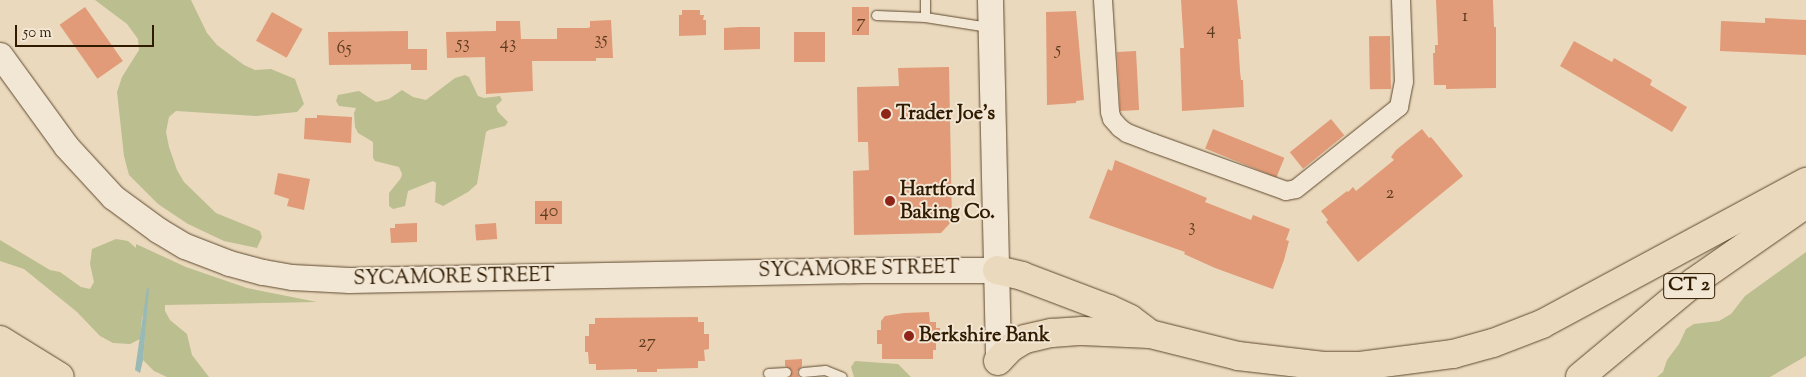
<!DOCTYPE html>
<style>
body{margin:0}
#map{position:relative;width:1806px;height:377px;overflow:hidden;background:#ebd9bd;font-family:"Sorts Mill Goudy",serif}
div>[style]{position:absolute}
.green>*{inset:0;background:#bbbe8e}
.water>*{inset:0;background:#99b9b5}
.building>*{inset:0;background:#e19b78;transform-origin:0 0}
.roads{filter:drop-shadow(0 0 1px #5f4a2f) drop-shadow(0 0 1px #5f4a2f)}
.lane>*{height:9px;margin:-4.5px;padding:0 4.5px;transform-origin:4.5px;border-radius:4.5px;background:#f2e6d4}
.street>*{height:18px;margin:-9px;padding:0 9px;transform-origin:9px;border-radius:9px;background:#f2e6d4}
.secondary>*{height:25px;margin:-12.5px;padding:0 12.5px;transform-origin:12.5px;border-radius:12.5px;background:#f2e6d4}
.highway>*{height:28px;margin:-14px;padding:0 14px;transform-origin:14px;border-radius:14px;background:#ebd9bd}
.dots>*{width:14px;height:14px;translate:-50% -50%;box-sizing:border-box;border:2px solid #f2e6d4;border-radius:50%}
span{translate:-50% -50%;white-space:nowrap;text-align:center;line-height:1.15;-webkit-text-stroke:4px #f2e6d4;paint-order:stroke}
.number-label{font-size:18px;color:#5c3b1e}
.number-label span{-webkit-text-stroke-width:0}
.shield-label span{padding:1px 4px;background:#f2e6d4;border:1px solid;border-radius:4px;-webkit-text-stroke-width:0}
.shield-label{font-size:19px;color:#301b00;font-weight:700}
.poi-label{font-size:20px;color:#301b00;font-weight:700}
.left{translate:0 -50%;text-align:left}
.street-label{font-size:20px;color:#301b00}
.scale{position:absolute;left:15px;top:25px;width:139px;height:22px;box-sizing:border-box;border:2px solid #301b00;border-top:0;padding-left:6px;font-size:15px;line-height:18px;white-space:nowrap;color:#301b00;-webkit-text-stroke:4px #f2e6d4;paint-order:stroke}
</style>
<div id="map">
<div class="green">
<div style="clip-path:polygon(95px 0,191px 0,207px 33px,217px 45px,244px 65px,255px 70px,271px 69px,295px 79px,304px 104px,297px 112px,256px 116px,176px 111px,169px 117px,166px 132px,169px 147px,177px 170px,184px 182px,216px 213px,260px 231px,262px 237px,257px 248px,224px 241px,188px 224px,158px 204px,129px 175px,124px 156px,117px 92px,122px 77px,139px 50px,138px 39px,127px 24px)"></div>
<div style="clip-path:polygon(465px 75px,469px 77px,478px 96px,484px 98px,500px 96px,502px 100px,496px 106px,498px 112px,508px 122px,505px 126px,489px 130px,486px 132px,477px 184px,468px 192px,443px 206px,435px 202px,436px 183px,433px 181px,408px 191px,405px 206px,393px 209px,389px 206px,389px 193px,401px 178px,402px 174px,399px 167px,375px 161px,373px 158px,373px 142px,358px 133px,355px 127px,354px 113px,356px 108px,339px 106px,336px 101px,338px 95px,359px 91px,376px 102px,389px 99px,402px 90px,413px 97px,426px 100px,455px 78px)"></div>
<div style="clip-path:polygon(116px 239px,128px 241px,136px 248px,136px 244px,186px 267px,247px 288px,317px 302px,165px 305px,165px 311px,170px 320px,187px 334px,192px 355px,209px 377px,167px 377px,154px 371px,143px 360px,147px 305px,142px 318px,140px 339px,130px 344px,113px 343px,100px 336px,77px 312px,24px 269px,0 261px,0 240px,50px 270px,60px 272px,81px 287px,90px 289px,94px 282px,90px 264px,92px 249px)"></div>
<div style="clip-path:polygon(1806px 252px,1806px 356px,1770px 377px,1657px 377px,1663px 372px,1667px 360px,1679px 344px,1686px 329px,1694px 324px,1719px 321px,1731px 314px,1745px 296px)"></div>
<div style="clip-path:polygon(855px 361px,898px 364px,911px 377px,854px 377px,851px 367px)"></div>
</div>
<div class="water">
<div style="clip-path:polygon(147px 288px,149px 289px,143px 360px,140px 373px,135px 370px)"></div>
</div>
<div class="building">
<div style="clip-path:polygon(1181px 0,1237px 0,1241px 39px,1238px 39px,1240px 71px,1241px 80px,1243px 80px,1244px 107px,1182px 111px,1180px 48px,1184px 48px)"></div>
<div style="clip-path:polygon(1436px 0,1493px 0,1494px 27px,1496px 27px,1496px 88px,1446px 89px,1446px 85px,1434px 85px,1433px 53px,1435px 53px,1435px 45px,1438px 45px)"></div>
<div style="left:85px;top:7px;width:66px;height:31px;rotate:55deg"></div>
<div style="left:852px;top:7px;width:17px;height:28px"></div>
<div style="clip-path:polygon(682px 10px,700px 10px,700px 15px,704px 15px,703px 20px,706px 20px,706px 35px,679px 36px,679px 15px,682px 15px)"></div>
<div style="clip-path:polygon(1076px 11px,1084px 100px,1076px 101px,1076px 103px,1047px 105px,1046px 12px)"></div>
<div style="left:272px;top:12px;width:35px;height:33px;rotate:29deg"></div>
<div style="clip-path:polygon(1765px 18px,1806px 20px,1806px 55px,1720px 51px,1721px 21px,1765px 23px)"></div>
<div style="clip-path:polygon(611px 20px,613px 58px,596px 58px,596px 61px,532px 61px,533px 91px,486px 94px,485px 57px,447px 58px,446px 32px,496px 31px,496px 21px,520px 21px,521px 39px,557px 39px,557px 28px,588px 28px,590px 27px,590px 21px)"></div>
<div style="clip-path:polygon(740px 27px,760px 27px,760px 49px,724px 50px,724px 28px)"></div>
<div style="clip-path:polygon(408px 31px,408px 49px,427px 49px,427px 70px,411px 70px,411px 64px,329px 65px,328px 32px)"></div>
<div style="left:794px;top:32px;width:31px;height:30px"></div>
<div style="left:1390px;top:36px;width:53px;height:21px;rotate:89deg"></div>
<div style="clip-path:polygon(1574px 41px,1612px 62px,1614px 58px,1652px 80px,1650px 85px,1687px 107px,1672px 132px,1560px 66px)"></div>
<div style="left:1136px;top:51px;width:59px;height:19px;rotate:87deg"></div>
<div style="clip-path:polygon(949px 67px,952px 221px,941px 233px,854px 235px,853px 171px,869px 170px,868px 142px,858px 142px,857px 87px,899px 86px,898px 68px)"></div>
<div style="clip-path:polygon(317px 115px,352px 117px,351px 143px,304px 139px,305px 118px,317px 118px)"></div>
<div style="left:1331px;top:119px;width:21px;height:53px;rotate:51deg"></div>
<div style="left:1213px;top:129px;width:77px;height:21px;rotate:22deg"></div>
<div style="clip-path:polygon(1422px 129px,1429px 138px,1431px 137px,1463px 176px,1358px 262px,1326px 222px,1328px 220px,1321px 211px,1347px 191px,1348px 192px,1353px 187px,1356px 191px,1394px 160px,1391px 157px,1396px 150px)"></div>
<div style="clip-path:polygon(1115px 160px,1207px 198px,1205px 202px,1251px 220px,1253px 215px,1290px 229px,1286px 240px,1289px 241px,1284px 260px,1273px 289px,1215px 268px,1184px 254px,1185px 252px,1089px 218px,1108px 169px,1112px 171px)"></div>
<div style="clip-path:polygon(278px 173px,310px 179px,304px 210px,287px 206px,289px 199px,274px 194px)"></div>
<div style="left:535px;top:201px;width:27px;height:23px"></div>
<div style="clip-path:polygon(417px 223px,417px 242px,391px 243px,390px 228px,395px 228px,395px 224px)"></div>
<div style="left:496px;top:223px;width:16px;height:21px;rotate:86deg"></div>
<div style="clip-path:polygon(929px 312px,930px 322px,936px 322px,936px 328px,940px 328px,940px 343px,936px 343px,936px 350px,933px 350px,933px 359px,882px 359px,882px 344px,877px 344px,877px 330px,881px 330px,881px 321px,885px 316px,904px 313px)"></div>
<div style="clip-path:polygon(698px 317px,698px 322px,704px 322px,704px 334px,709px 334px,709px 349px,704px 350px,705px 361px,698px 361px,698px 368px,657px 369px,657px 372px,637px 372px,637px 369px,596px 370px,596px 364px,589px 364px,588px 352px,585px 352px,585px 336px,589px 336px,589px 324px,595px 324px,595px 318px)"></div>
<div style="clip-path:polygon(802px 359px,802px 366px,797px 372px,799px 377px,790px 377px,792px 371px,785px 366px,785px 360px)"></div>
</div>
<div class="roads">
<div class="lane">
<div style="left:876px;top:15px;width:49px;rotate:2.3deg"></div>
<div style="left:925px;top:17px;width:64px;rotate:9deg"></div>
<div style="left:925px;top:17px;width:17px;rotate:-90deg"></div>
<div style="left:803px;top:372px;width:22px;rotate:-5deg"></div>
<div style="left:825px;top:370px;width:18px;rotate:22deg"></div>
<div style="left:768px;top:373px;width:18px;rotate:-3deg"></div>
</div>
<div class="street">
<div style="left:1103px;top:0;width:112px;rotate:86.4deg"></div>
<div style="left:1110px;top:112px;width:7px;rotate:74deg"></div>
<div style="left:1112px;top:119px;width:12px;rotate:48deg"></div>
<div style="left:1120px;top:128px;width:9px;rotate:36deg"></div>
<div style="left:1127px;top:133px;width:28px;rotate:21deg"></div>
<div style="left:1153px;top:143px;width:141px;rotate:19.8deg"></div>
<div style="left:1286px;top:191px;width:10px;rotate:-11deg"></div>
<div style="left:1296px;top:189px;width:132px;rotate:-38.5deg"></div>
<div style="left:1399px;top:107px;width:25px;rotate:-79deg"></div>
<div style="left:1404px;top:82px;width:82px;rotate:-92.1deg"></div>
</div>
<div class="secondary">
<div style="left:990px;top:0;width:361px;rotate:88.7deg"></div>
<div style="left:0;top:55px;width:112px;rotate:54deg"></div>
<div style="left:66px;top:146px;width:69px;rotate:47.3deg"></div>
<div style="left:113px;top:197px;width:56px;rotate:36.3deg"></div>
<div style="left:158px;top:230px;width:31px;rotate:31deg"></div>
<div style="left:185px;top:246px;width:47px;rotate:21.1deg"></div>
<div style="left:229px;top:263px;width:35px;rotate:15deg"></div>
<div style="left:263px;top:272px;width:29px;rotate:10deg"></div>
<div style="left:292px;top:277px;width:57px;rotate:3deg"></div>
<div style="left:349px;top:280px;width:514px;rotate:-1.11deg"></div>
<div style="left:863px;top:270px;width:134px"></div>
</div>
<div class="highway">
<div style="left:997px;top:270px;width:26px;rotate:13deg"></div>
<div style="left:1022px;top:276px;width:93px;rotate:20.8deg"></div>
<div style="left:1109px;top:309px;width:23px;rotate:25deg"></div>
<div style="left:1130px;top:319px;width:25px;rotate:37deg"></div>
<div style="left:0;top:340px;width:70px;rotate:31.7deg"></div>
<div style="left:998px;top:361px;width:18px;rotate:-47deg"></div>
<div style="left:1010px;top:348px;width:17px;rotate:-31deg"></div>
<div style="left:1025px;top:339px;width:28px;rotate:-13deg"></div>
<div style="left:1052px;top:333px;width:30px;rotate:-4deg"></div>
<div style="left:1082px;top:331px;width:68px;rotate:2.5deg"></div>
<div style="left:1150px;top:334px;width:91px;rotate:14deg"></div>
<div style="left:1238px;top:356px;width:88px;rotate:6.6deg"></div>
<div style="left:1325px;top:366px;width:35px"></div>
<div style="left:1360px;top:366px;width:94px;rotate:-7.4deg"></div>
<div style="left:1453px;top:354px;width:41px;rotate:-15.4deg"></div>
<div style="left:1493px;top:343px;width:53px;rotate:-21.2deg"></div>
<div style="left:1542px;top:324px;width:300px;rotate:-28.3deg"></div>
<div style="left:0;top:368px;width:39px;rotate:13deg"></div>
<div style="left:1580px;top:377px;width:148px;rotate:-39.8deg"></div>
<div style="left:1694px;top:282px;width:136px;rotate:-34.9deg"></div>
</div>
</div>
<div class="dots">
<div style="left:886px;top:114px;background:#8f2418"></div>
<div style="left:890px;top:201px;background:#8f2418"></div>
<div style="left:909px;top:336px;background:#8f2418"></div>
</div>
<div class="number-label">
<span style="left:1465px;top:17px">1</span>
<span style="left:861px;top:23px">7</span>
<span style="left:1211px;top:30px">4</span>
<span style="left:601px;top:40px">35</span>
<span style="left:463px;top:44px">53</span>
<span style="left:508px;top:44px">43</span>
<span style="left:344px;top:49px">65</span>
<span style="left:1058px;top:50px">5</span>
<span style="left:1390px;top:194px">2</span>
<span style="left:549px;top:212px">40</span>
<span style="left:1192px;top:227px">3</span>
<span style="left:647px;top:343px">27</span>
</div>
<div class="shield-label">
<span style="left:1689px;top:286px">CT 2</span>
</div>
<div class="poi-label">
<span class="left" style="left:896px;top:114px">Trader Joe's</span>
<span class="left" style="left:900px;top:202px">Hartford<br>Baking Co.</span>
<span class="left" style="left:919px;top:336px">Berkshire Bank</span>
</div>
<div class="street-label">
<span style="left:859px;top:270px;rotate:-1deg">SYCAMORE STREET</span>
<span style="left:454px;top:278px;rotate:-1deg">SYCAMORE STREET</span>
</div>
<div class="scale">50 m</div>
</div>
